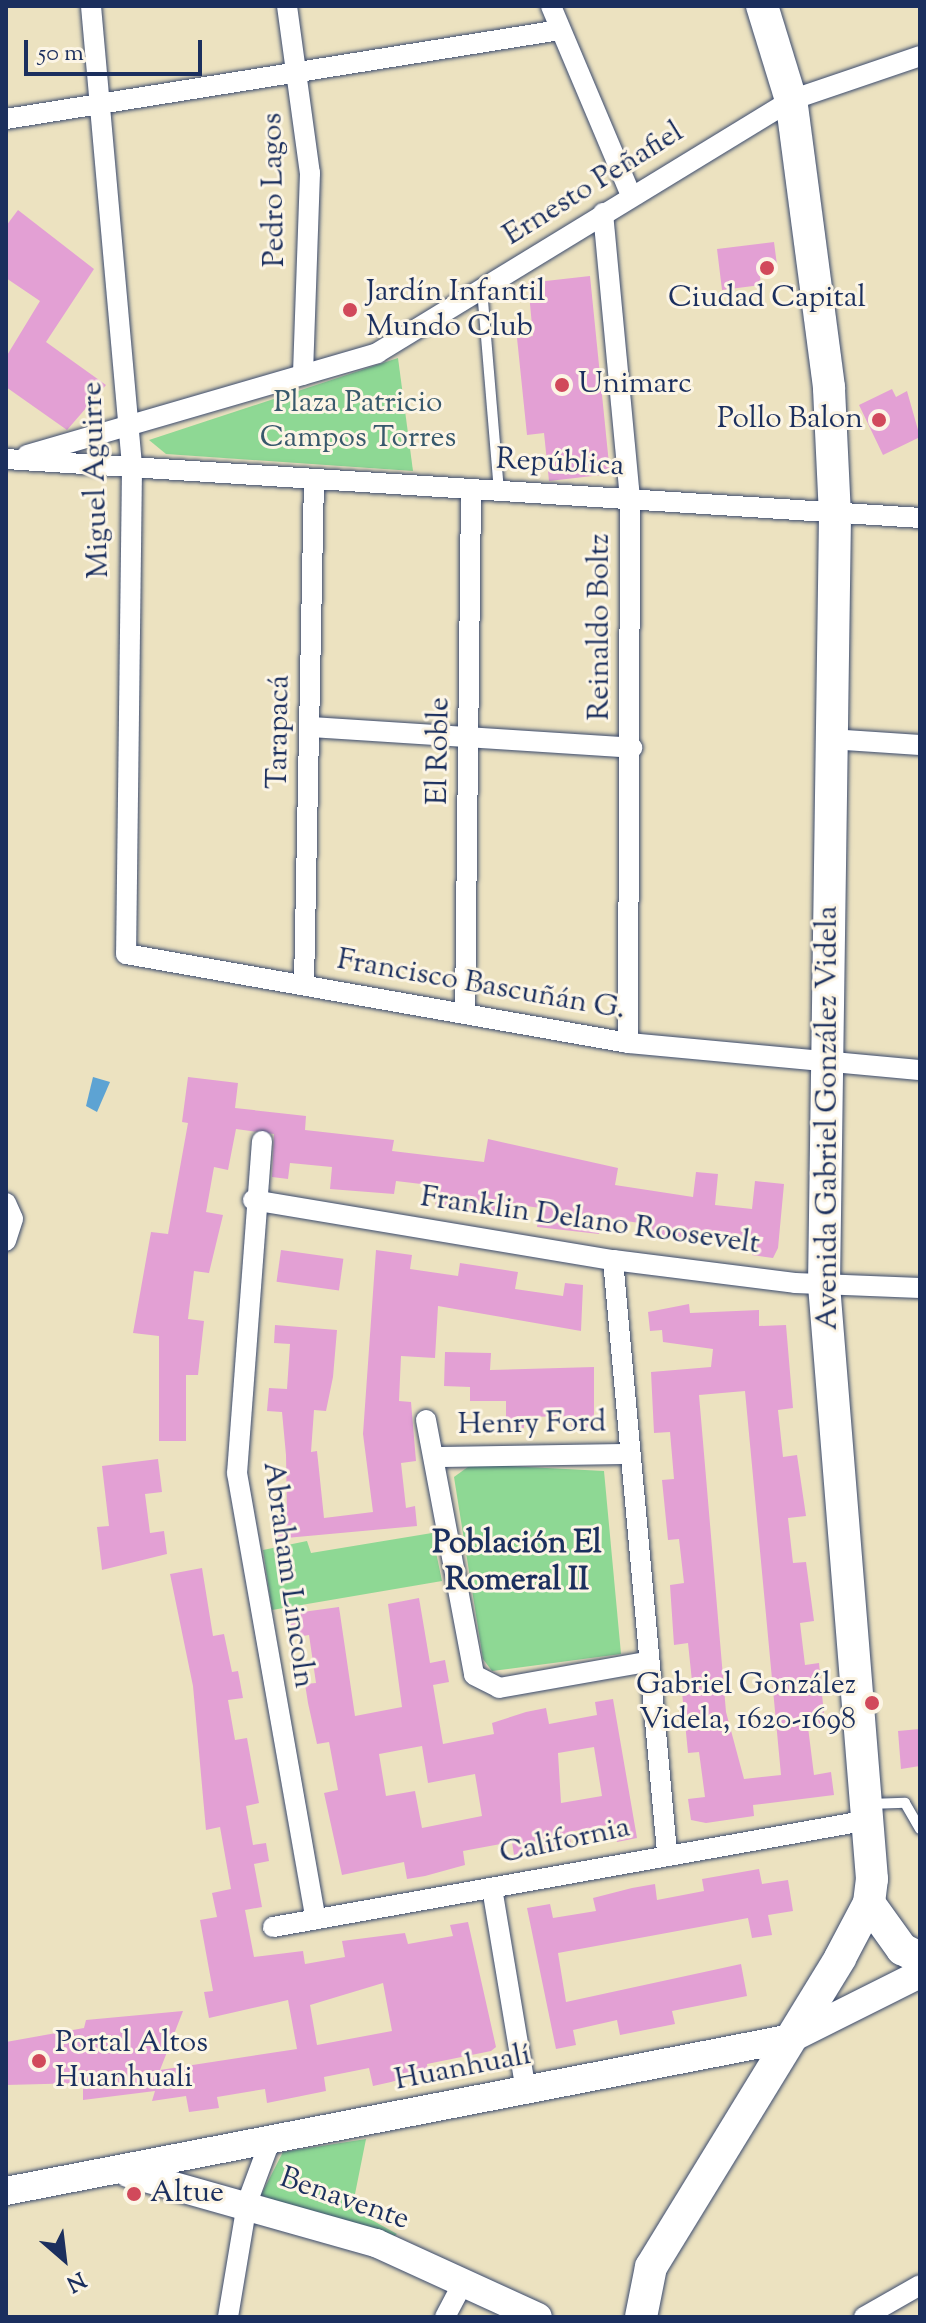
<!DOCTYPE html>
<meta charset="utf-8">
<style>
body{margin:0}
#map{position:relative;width:926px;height:2323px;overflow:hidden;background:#ece2c0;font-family:"Sorts Mill Goudy",serif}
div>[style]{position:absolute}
.green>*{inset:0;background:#8ed894}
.water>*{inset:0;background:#5da3d3}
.building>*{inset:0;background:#e3a0d4;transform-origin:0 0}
.roads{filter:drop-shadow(0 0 2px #3a4a6d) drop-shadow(0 0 2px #3a4a6d)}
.service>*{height:10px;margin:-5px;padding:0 5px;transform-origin:5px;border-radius:5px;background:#fff}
.minor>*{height:20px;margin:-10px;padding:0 10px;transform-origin:10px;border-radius:10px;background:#fff}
.secondary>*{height:28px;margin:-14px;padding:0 14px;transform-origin:14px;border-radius:14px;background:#fff}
.primary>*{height:32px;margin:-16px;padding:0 16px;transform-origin:16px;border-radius:16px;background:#fff}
.dots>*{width:22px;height:22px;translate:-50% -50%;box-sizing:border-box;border:4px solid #fcf5e5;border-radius:50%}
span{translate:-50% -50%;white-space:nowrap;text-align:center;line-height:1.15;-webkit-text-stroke:6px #fcf5e5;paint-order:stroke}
.street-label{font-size:30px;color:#1b2f5e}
.poi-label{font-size:30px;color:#1b2f5e}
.left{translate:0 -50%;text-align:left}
.right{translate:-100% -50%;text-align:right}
.park-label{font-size:30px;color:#38596c}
.neighbourhood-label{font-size:32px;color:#1b2f5e;font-weight:700}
.frame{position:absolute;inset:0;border:8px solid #1b2f5e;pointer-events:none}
.north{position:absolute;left:24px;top:2219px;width:80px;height:80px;-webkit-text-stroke:6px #fcf5e5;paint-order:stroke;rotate:152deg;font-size:22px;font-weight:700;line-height:32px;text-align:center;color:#1b2f5e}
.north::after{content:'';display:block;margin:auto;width:28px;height:36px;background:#1b2f5e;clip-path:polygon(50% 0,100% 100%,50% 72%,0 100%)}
.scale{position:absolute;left:24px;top:40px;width:178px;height:36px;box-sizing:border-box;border:4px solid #1b2f5e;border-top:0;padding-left:10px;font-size:24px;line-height:28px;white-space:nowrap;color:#1b2f5e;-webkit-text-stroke:6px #fcf5e5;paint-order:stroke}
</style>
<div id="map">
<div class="green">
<div style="clip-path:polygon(398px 358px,413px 471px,166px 454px,149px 440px)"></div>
<div style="clip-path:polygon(472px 1464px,604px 1471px,621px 1654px,492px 1671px,483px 1659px,454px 1477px)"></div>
<div style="clip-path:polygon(432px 1533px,442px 1581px,272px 1610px,263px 1550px,307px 1541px,311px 1553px)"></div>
<div style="clip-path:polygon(366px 2139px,352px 2209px,397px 2234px,383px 2246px,261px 2195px,283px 2152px)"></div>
</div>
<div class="water">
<div style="clip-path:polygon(93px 1077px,110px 1082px,97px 1112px,86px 1106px)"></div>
</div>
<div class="building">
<div style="clip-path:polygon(18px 210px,94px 269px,46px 342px,106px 385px,67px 430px,6px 387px,6px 357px,40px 301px,6px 278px,6px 226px)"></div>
<div style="clip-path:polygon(774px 242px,777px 265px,759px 268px,761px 285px,722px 290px,717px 249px)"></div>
<div style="clip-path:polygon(590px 276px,610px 474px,549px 481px,544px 433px,527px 435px,517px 338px,533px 336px,528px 283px)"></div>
<div style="clip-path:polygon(892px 389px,896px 397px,907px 391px,920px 437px,883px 455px,859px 405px)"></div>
<div style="clip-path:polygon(188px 1077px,238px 1083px,235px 1108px,306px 1116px,305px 1130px,394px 1140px,392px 1151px,484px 1162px,488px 1139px,618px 1168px,615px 1185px,693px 1197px,696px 1172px,718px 1174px,715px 1205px,752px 1209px,755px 1181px,784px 1184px,778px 1248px,773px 1258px,752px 1255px,754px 1239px,650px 1238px,652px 1225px,601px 1217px,599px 1234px,537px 1227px,540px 1208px,499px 1202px,497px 1215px,435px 1207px,438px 1186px,396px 1181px,394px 1194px,330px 1189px,332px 1167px,290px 1163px,288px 1179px,272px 1177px,274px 1134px,236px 1129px,228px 1170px,214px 1167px,206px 1212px,223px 1215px,209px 1273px,194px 1271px,188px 1319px,204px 1321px,198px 1375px,186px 1375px,186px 1441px,159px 1441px,159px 1336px,133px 1333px,151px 1232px,168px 1234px,188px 1123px,182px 1122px)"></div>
<div style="left:281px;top:1250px;width:63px;height:32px;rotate:8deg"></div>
<div style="clip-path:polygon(376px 1250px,412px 1255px,410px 1269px,458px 1276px,460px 1263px,518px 1272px,515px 1289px,563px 1296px,565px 1283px,583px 1285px,581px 1331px,438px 1306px,435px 1358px,401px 1356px,399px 1401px,411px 1402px,416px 1461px,401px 1463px,406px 1508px,415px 1506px,417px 1526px,275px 1539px,273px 1518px,287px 1517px,286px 1455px,282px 1412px,267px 1411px,269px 1388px,287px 1389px,290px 1344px,274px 1343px,275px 1325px,337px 1330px,333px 1377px,326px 1411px,314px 1410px,311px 1452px,317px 1451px,324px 1518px,373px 1512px,363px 1434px)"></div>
<div style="clip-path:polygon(evenodd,689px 1304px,690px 1313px,759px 1310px,759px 1326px,786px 1325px,793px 1408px,778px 1410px,783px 1457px,797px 1455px,806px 1516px,788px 1518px,793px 1563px,806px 1562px,814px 1621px,800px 1623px,805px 1665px,819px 1663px,825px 1725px,808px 1727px,814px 1775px,831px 1772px,834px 1795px,753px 1805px,754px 1816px,706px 1823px,691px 1820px,688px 1799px,705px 1797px,699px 1752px,688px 1753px,682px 1692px,693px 1691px,688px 1643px,674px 1645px,670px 1585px,684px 1583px,679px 1539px,668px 1540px,662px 1480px,674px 1479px,670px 1432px,654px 1433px,651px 1372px,711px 1367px,713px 1349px,663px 1342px,662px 1330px,650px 1331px,648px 1312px,689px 1304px,745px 1391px,781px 1775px,744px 1779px,726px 1712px,699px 1395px,745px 1391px)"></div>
<div style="clip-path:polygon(445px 1352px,491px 1353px,490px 1370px,594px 1367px,594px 1430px,571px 1430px,571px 1416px,524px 1417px,524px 1428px,506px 1428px,506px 1401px,470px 1401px,470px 1387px,444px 1386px)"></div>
<div style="clip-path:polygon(158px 1459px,162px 1492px,145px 1494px,150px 1533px,164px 1531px,167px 1554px,102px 1570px,97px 1527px,109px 1526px,102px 1466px)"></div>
<div style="clip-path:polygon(evenodd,202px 1568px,213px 1636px,224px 1634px,232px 1672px,238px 1671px,243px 1698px,228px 1700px,235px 1740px,247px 1738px,255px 1782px,259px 1803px,246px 1806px,253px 1845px,266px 1843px,269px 1861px,254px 1864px,262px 1907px,245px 1910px,254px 1957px,303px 1951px,305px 1964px,345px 1957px,342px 1941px,405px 1933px,408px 1944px,453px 1936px,450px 1925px,468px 1922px,496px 2047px,491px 2051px,427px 2064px,428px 2071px,391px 2082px,373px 2086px,369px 2068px,324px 2077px,326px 2091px,267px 2103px,265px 2089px,217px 2097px,219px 2108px,189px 2112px,186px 2096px,152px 2101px,155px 2091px,83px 2100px,83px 2083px,6px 2085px,6px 2042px,84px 2028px,86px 2020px,183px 2011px,160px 2070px,297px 2049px,288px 2000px,209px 2018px,204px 1992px,213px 1991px,200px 1920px,217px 1917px,212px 1893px,231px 1889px,220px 1827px,206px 1830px,193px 1686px,170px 1574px,202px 1568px,383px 1983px,392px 2031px,317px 2045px,310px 2005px,383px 1983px)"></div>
<div style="clip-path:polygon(evenodd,419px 1598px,430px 1663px,445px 1660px,449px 1682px,433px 1685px,443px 1744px,494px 1734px,492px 1723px,526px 1712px,546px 1708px,549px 1724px,597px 1715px,595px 1702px,613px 1699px,637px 1838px,617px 1842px,613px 1824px,569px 1832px,572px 1849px,552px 1853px,514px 1855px,512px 1842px,463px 1851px,465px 1865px,425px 1876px,407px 1879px,404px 1862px,342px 1875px,324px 1793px,338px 1790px,329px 1742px,317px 1744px,308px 1703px,305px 1684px,316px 1683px,309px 1635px,292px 1638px,288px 1614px,339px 1607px,355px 1716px,402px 1707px,388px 1604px,419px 1598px,422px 1746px,428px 1783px,475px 1774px,482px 1816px,422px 1828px,415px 1791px,386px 1796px,379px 1754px,422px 1746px,419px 1598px,594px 1747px,602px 1796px,561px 1803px,558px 1753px,594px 1747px)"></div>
<div style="clip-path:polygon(920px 1729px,920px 1766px,901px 1769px,898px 1731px)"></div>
<div style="clip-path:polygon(759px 1869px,762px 1884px,788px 1880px,793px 1911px,768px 1915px,772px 1935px,752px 1938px,748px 1918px,558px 1953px,566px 2002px,741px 1964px,747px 1996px,672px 2011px,675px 2024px,620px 2035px,617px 2020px,573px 2030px,576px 2045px,556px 2049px,527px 1908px,550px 1904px,553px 1918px,596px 1911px,593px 1898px,632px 1888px,655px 1884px,657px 1900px,704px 1891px,702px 1879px)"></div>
</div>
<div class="roads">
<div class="service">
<div style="left:482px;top:289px;width:202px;rotate:85.2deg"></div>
<div style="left:869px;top:1804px;width:36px;rotate:-2deg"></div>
<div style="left:905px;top:1803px;width:30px;rotate:60deg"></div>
</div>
<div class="minor">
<div style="left:91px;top:6px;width:464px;rotate:84.9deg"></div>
<div style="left:132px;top:468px;width:486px;rotate:90.7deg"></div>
<div style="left:126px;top:954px;width:510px;rotate:10.05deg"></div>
<div style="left:628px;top:1043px;width:293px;rotate:5.3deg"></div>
<div style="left:287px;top:6px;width:169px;rotate:82.2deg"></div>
<div style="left:310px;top:173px;width:202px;rotate:92deg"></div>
<div style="left:551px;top:6px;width:205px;rotate:67.1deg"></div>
<div style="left:6px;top:119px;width:561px;rotate:-9.13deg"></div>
<div style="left:603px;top:213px;width:286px;rotate:84.6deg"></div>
<div style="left:630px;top:498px;width:545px;rotate:90.21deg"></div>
<div style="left:27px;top:455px;width:365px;rotate:-16.2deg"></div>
<div style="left:377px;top:353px;width:485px;rotate:-31.4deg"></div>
<div style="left:791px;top:100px;width:136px;rotate:-18.8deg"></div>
<div style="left:6px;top:459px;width:916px;rotate:3.69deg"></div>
<div style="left:311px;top:727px;width:322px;rotate:3.7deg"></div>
<div style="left:830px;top:739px;width:90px;rotate:3.8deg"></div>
<div style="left:304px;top:985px;width:506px;rotate:-88.87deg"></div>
<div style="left:465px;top:1013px;width:523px;rotate:-89.34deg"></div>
<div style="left:262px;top:1141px;width:333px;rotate:94.3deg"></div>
<div style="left:237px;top:1473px;width:453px;rotate:80deg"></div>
<div style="left:253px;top:1200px;width:365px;rotate:9.5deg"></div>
<div style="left:613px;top:1260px;width:183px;rotate:7.2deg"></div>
<div style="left:795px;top:1283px;width:125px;rotate:2.3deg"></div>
<div style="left:6px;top:1203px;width:17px;rotate:66deg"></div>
<div style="left:13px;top:1219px;width:23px;rotate:108deg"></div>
<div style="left:613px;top:1260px;width:594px;rotate:84.79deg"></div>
<div style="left:426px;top:1420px;width:259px;rotate:79.3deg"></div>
<div style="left:474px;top:1675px;width:28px;rotate:27deg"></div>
<div style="left:499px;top:1688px;width:150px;rotate:-10deg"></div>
<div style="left:437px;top:1457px;width:191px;rotate:-0.9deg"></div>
<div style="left:492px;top:1888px;width:206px;rotate:80.5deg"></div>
<div style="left:273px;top:1927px;width:606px;rotate:-10.18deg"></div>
<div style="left:228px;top:2317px;width:116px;rotate:-80.5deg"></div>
<div style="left:247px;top:2203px;width:66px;rotate:-69.6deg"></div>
<div style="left:445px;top:2317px;width:41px;rotate:-62.2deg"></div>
<div style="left:864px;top:2317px;width:64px;rotate:-29.7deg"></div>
</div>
<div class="secondary">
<div style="left:128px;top:2173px;width:258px;rotate:15.8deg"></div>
<div style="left:376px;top:2243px;width:178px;rotate:24.6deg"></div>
<div style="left:6px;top:2191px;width:801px;rotate:-11.02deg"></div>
<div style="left:792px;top:2038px;width:143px;rotate:-26.6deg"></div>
</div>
<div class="primary">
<div style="left:869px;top:1903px;width:57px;rotate:54.3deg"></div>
<div style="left:902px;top:1949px;width:20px;rotate:27deg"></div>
<div style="left:641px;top:2317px;width:51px;rotate:-78.7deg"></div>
<div style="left:651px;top:2267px;width:362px;rotate:-58.5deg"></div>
<div style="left:840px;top:1958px;width:62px;rotate:-62.2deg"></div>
<div style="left:869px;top:1903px;width:24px;rotate:-83deg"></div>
<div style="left:872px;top:1879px;width:596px;rotate:-94.62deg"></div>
<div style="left:824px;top:1285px;width:769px;rotate:-89.18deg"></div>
<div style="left:835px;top:516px;width:129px;rotate:-92.7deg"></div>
<div style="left:829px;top:387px;width:290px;rotate:-97.5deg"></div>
<div style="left:791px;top:100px;width:98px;rotate:-107.1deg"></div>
</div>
</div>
<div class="dots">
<div style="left:767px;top:268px;background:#d1495b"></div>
<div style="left:350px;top:310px;background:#d1495b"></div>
<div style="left:562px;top:385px;background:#d1495b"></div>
<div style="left:879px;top:420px;background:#d1495b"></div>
<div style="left:872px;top:1703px;background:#d1495b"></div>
<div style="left:39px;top:2061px;background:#d1495b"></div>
<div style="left:134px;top:2194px;background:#d1495b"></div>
</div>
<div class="street-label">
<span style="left:594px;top:185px;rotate:-32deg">Ernesto Peñafiel</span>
<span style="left:275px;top:190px;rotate:-91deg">Pedro Lagos</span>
<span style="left:560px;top:464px;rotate:3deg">República</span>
<span style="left:97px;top:480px;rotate:-92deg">Miguel Aguirre</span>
<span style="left:601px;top:627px;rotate:-90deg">Reinaldo Boltz</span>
<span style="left:280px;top:732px;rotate:-89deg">Tarapacá</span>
<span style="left:440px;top:751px;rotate:-89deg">El Roble</span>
<span style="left:481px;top:986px;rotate:10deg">Francisco Bascuñán G.</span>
<span style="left:829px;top:1118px;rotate:-90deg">Avenida Gabriel González Videla</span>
<span style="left:590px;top:1222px;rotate:8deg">Franklin Delano Roosevelt</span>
<span style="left:532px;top:1425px;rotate:-1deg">Henry Ford</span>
<span style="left:287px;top:1575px;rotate:82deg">Abraham Lincoln</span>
<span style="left:565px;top:1842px;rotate:-12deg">California</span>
<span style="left:463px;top:2069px;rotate:-11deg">Huanhualí</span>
<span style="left:344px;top:2200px;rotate:19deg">Benavente</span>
</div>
<div class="poi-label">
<span class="left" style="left:366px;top:310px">Jardín Infantil<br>Mundo Club</span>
<span style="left:767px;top:299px">Ciudad Capital</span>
<span class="left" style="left:578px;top:385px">Unimarc</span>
<span class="right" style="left:863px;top:420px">Pollo Balon</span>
<span class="right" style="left:856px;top:1703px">Gabriel González<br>Videla, 1620-1698</span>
<span class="left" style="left:55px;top:2061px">Portal Altos<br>Huanhuali</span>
<span class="left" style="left:150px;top:2194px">Altue</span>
</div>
<div class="park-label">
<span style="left:358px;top:421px">Plaza Patricio<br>Campos Torres</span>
</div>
<div class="neighbourhood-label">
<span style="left:517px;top:1563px">Población El<br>Romeral II</span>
</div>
<div class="frame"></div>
<div class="north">N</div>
<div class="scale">50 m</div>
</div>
